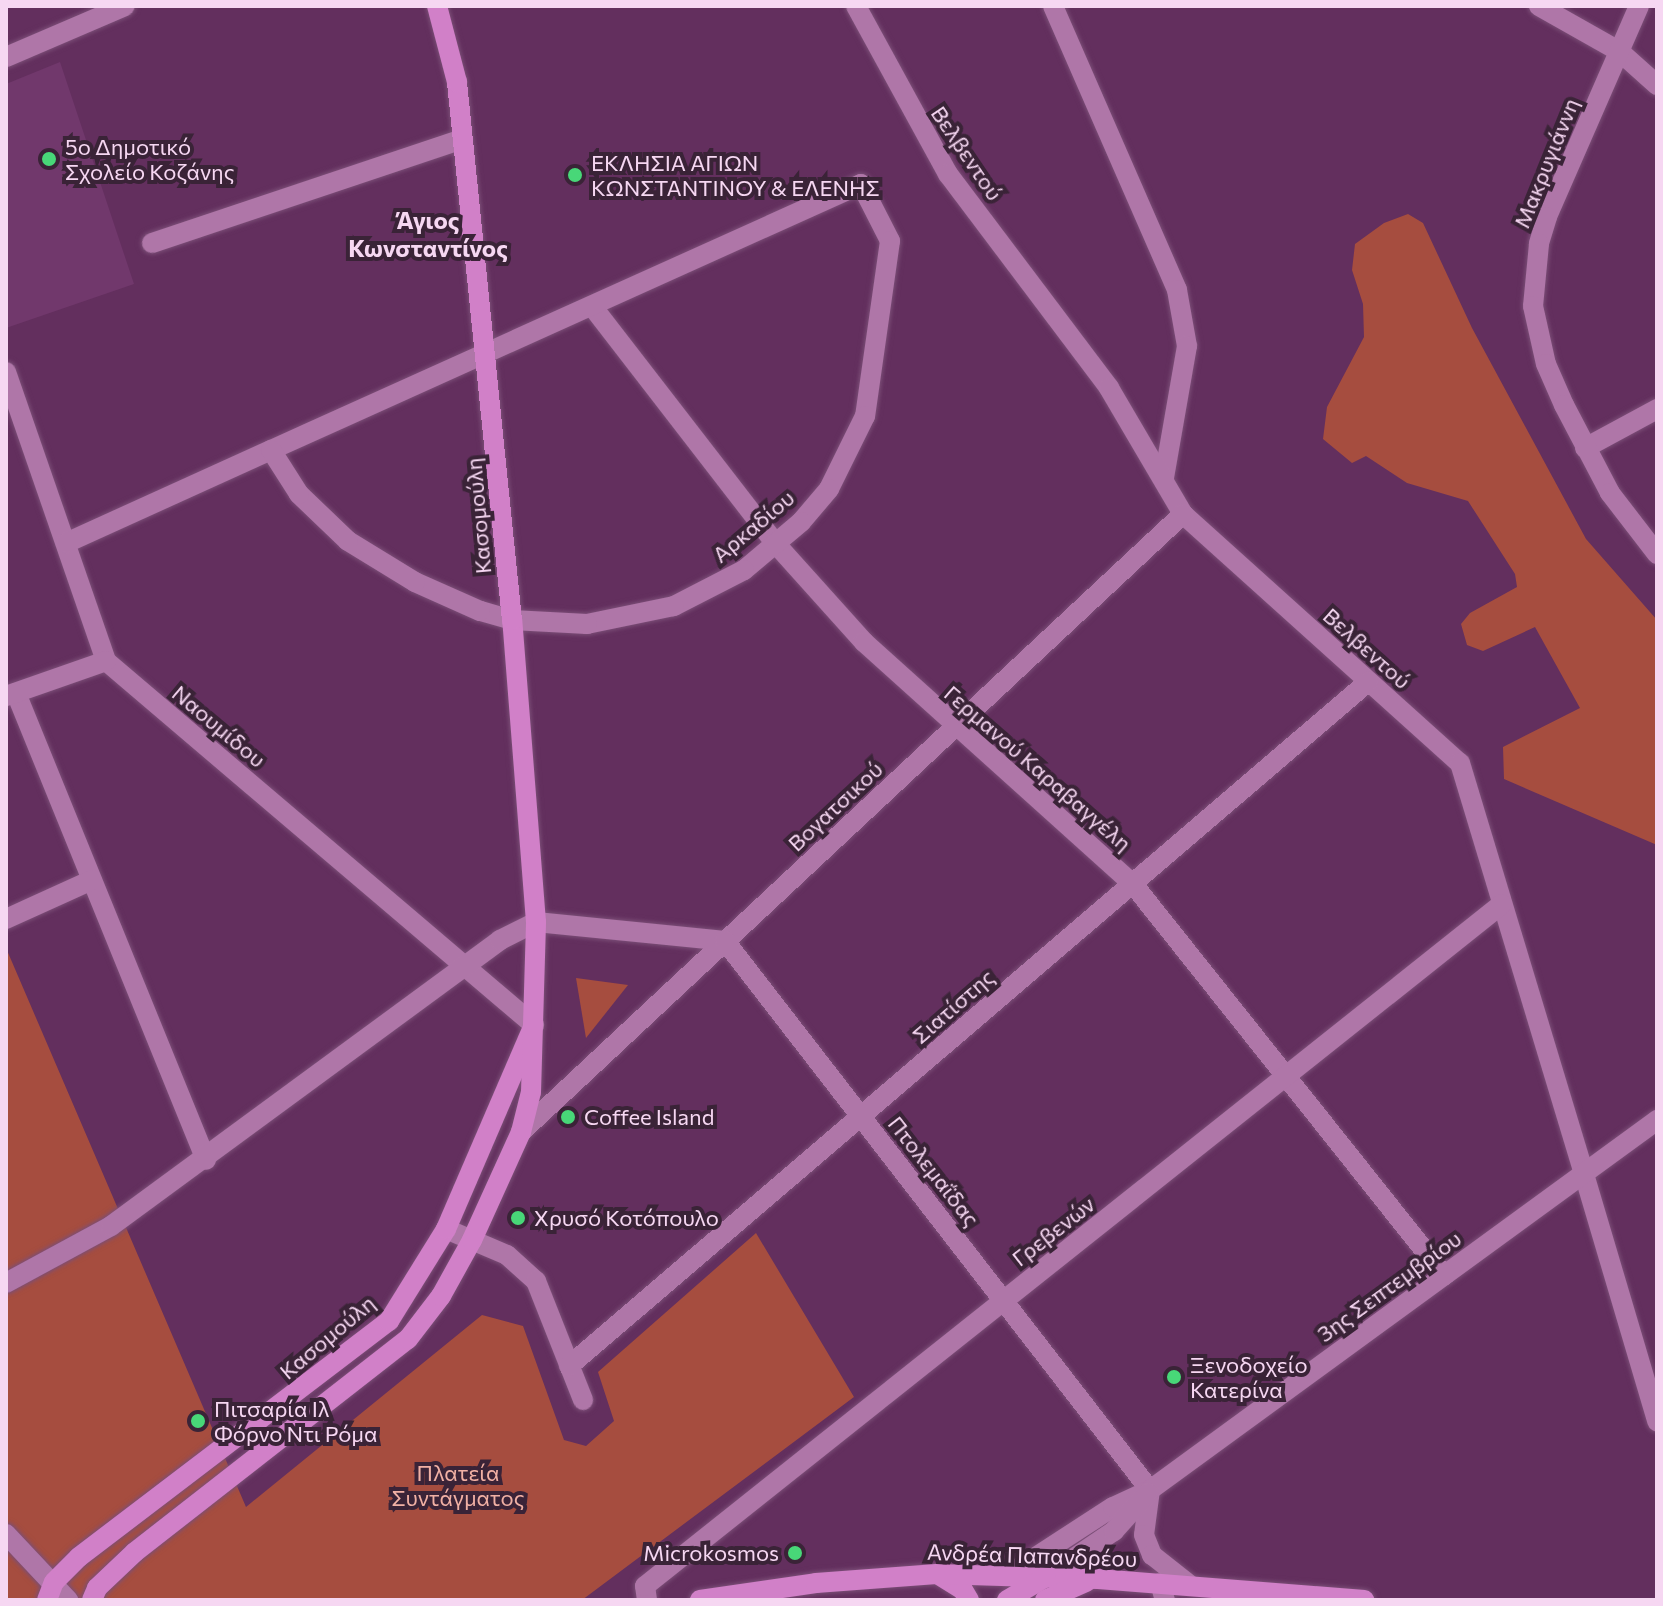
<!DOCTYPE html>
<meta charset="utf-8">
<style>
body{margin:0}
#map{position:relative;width:1663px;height:1606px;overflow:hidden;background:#632f5e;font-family:Commissioner,sans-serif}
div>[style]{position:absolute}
.built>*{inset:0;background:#71386c}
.green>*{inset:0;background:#a64d3f}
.roads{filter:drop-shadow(0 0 2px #7b4e77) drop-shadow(0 0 2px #7b4e77)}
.service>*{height:20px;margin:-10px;padding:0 10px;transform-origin:10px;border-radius:10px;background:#af76a8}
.minor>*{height:20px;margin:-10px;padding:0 10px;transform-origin:10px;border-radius:10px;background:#af76a8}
.tertiary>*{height:20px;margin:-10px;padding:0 10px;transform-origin:10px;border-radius:10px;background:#af76a8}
.secondary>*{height:20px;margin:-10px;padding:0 10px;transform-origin:10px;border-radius:10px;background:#af76a8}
.primary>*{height:20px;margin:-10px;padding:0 10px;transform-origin:10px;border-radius:10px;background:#d180c8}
.dots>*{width:22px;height:22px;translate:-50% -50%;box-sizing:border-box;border:4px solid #3a2337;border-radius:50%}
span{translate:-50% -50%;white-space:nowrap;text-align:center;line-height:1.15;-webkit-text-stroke:8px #3a2337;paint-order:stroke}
.poi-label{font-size:22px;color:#f6d7f2}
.left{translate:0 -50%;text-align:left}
.right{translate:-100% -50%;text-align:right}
.street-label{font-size:22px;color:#f6d7f2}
.park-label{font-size:22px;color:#f1b0a4}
.neighbourhood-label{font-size:24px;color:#f6d7f2;font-weight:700}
.frame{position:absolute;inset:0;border:8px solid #f6d7f2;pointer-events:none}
</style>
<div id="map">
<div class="built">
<div style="clip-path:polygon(60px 62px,134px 284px,6px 328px,6px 84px)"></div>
</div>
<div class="green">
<div style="clip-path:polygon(1408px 214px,1423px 223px,1472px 328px,1586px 539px,1657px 620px,1657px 845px,1504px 779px,1503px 747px,1580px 708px,1535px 627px,1483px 651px,1467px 645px,1461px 624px,1470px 613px,1517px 587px,1515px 574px,1468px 501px,1407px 483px,1366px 456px,1352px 463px,1323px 439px,1327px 407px,1364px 337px,1363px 304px,1352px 270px,1355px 244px,1384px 223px)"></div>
<div style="clip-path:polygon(6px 948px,246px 1507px,482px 1315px,523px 1326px,564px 1440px,586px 1446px,614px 1421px,598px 1372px,756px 1233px,854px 1397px,582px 1600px,6px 1600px)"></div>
<div style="clip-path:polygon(576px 978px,628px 985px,586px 1038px)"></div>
</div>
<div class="roads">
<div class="service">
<div style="left:1053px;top:6px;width:310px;rotate:66.4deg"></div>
<div style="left:1177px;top:290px;width:57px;rotate:79.9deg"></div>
<div style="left:1187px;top:346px;width:134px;rotate:99.9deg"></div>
</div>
<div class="minor">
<div style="left:856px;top:6px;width:192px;rotate:61.3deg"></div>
<div style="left:948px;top:174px;width:268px;rotate:53deg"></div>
<div style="left:1109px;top:388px;width:146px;rotate:59.6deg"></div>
<div style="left:1183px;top:514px;width:372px;rotate:42deg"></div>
<div style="left:1460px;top:763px;width:429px;rotate:73.2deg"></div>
<div style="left:1539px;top:6px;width:92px;rotate:29.4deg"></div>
<div style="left:1619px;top:51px;width:51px;rotate:41.8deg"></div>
<div style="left:6px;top:57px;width:129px;rotate:-23.2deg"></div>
<div style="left:152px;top:243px;width:327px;rotate:-18.5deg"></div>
<div style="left:592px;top:306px;width:301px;rotate:52.3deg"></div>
<div style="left:776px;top:544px;width:132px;rotate:48.1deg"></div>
<div style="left:864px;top:642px;width:362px;rotate:42deg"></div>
<div style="left:1133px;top:884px;width:500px;rotate:51.5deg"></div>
<div style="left:6px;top:372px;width:306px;rotate:70.9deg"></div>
<div style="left:106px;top:661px;width:562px;rotate:40.38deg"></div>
<div style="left:1585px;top:448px;width:82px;rotate:-28.4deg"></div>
<div style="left:66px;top:543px;width:225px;rotate:-24.4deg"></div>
<div style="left:271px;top:450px;width:647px;rotate:-24.27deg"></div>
<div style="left:861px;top:184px;width:64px;rotate:63deg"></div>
<div style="left:890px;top:241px;width:177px;rotate:98.1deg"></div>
<div style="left:865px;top:416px;width:81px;rotate:116.3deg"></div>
<div style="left:829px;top:489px;width:43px;rotate:130.3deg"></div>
<div style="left:801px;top:522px;width:75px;rotate:139.9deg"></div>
<div style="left:744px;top:570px;width:79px;rotate:152.8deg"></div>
<div style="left:674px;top:606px;width:89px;rotate:168.3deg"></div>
<div style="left:587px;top:624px;width:75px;rotate:-176.9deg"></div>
<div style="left:512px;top:620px;width:33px;rotate:-164deg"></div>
<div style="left:480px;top:611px;width:71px;rotate:-156deg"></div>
<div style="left:415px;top:582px;width:79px;rotate:-148.5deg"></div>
<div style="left:348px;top:541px;width:68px;rotate:-136.2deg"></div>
<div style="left:299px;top:494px;width:52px;rotate:-122.5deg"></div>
<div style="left:16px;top:693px;width:504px;rotate:67.86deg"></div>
<div style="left:6px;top:696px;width:106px;rotate:-19.3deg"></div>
<div style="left:6px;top:919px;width:94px;rotate:-24.4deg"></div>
<div style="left:521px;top:1132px;width:906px;rotate:-43.03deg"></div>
<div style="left:446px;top:1229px;width:66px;rotate:23.1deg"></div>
<div style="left:507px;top:1255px;width:39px;rotate:42deg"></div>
<div style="left:536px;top:1281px;width:128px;rotate:68.4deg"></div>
<div style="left:6px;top:1283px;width:119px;rotate:-28.5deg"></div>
<div style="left:111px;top:1226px;width:483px;rotate:-36.3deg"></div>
<div style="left:500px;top:940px;width:40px;rotate:-26.6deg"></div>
<div style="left:569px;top:1366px;width:1052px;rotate:-40.57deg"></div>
<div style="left:1160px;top:1583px;width:18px;rotate:74deg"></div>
<div style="left:647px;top:1600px;width:14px;rotate:-98deg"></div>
<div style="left:645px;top:1586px;width:1095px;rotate:-38.51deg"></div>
</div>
<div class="tertiary">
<div style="left:1639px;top:6px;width:230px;rotate:113.6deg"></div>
<div style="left:1547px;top:217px;width:28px;rotate:107deg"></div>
<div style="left:1539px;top:244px;width:62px;rotate:95.5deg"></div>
<div style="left:1533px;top:306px;width:59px;rotate:77.4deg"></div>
<div style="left:1546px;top:364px;width:45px;rotate:66.3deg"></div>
<div style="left:1564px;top:405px;width:99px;rotate:62.4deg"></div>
<div style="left:1610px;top:493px;width:77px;rotate:52.4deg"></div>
<div style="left:536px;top:922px;width:190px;rotate:5.7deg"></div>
<div style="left:725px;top:941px;width:694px;rotate:52.26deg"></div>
<div style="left:1150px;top:1490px;width:45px;rotate:97.6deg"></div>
<div style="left:1144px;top:1535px;width:22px;rotate:68deg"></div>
<div style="left:1152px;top:1555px;width:48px;rotate:38.3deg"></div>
<div style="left:1584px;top:1174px;width:258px;rotate:73.5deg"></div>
<div style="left:996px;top:1574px;width:24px;rotate:-15deg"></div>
<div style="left:1019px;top:1568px;width:112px;rotate:-33deg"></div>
<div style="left:1113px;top:1507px;width:41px;rotate:-24.7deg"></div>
<div style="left:1150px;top:1490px;width:628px;rotate:-36.12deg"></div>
<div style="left:1046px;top:1577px;width:82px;rotate:-34.1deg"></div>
<div style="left:1114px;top:1531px;width:51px;rotate:-48.2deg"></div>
</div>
<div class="secondary">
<div style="left:6px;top:1534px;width:91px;rotate:46.8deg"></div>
</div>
<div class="primary">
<div style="left:939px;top:1575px;width:28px;rotate:32deg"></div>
<div style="left:963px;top:1590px;width:12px;rotate:59deg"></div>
<div style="left:47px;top:1600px;width:19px;rotate:-69deg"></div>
<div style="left:54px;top:1582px;width:35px;rotate:-45deg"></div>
<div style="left:79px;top:1557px;width:390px;rotate:-37.3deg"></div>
<div style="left:389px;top:1321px;width:108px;rotate:-58.2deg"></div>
<div style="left:446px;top:1229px;width:215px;rotate:-66.7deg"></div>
<div style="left:92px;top:1600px;width:13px;rotate:-67deg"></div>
<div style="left:97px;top:1588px;width:52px;rotate:-43.5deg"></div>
<div style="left:135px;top:1552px;width:346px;rotate:-38deg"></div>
<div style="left:408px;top:1339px;width:54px;rotate:-52.5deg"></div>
<div style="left:441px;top:1296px;width:64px;rotate:-61deg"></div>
<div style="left:472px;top:1240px;width:119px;rotate:-65.6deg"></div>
<div style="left:521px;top:1132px;width:41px;rotate:-76deg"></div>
<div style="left:531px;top:1092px;width:170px;rotate:-88.3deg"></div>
<div style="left:536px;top:922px;width:303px;rotate:-94.5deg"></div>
<div style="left:512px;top:620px;width:541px;rotate:-95.84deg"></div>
<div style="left:457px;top:82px;width:79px;rotate:-104.7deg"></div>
<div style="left:700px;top:1600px;width:117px;rotate:-8.3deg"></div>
<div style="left:816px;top:1583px;width:121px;rotate:-4.3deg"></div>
<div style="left:937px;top:1574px;width:161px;rotate:1.8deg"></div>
<div style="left:1098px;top:1579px;width:267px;rotate:4.5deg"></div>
<div style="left:1007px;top:1600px;width:45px;rotate:-30.5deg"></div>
<div style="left:1045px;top:1600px;width:45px;rotate:-23.7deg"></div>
</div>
</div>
<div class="dots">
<div style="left:49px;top:159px;background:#48d778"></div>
<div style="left:575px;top:175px;background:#48d778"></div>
<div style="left:568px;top:1117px;background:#48d778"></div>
<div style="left:518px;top:1218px;background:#48d778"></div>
<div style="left:1174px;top:1377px;background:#48d778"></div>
<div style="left:198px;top:1421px;background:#48d778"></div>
<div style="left:795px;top:1553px;background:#48d778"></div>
</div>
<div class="poi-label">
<span class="left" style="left:65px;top:159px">5ο Δημοτικό<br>Σχολείο Κοζάνης</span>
<span class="left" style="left:591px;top:175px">ΕΚΛΗΣΙΑ ΑΓΙΩΝ<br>ΚΩΝΣΤΑΝΤΙΝΟΥ &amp; ΕΛΕΝΗΣ</span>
<span class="left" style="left:584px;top:1117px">Coffee Island</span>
<span class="left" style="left:534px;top:1218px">Χρυσό Κοτόπουλο</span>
<span class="left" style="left:1190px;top:1377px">Ξενοδοχείο<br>Κατερίνα</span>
<span class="left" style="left:214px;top:1421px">Πιτσαρία Ιλ<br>Φόρνο Ντι Ρόμα</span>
<span class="right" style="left:779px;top:1553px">Microkosmos</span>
</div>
<div class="street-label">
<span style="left:967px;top:153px;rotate:56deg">Βελβεντού</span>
<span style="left:1546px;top:163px;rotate:-68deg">Μακρυγιάννη</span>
<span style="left:478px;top:516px;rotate:-95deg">Κασομούλη</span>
<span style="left:753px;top:526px;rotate:-40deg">Αρκαδίου</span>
<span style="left:1367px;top:648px;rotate:42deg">Βελβεντού</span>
<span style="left:219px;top:726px;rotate:40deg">Ναουμίδου</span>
<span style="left:1038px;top:768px;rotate:41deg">Γερμανού Καραβαγγέλη</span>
<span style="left:835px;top:806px;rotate:-43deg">Βογατσικού</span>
<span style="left:953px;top:1006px;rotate:-41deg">Σιατίστης</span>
<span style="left:934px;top:1171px;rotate:52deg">Πτολεμαΐδας</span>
<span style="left:1053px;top:1231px;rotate:-38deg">Γρεβενών</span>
<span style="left:1389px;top:1286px;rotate:-36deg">3ης Σεπτεμβρίου</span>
<span style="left:327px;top:1337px;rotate:-40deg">Κασομούλη</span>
<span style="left:1032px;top:1555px;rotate:2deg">Ανδρέα Παπανδρέου</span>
</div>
<div class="park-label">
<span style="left:458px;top:1485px">Πλατεία<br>Συντάγματος</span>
</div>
<div class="neighbourhood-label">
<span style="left:428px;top:234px">Άγιος<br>Κωνσταντίνος</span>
</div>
<div class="frame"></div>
</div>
